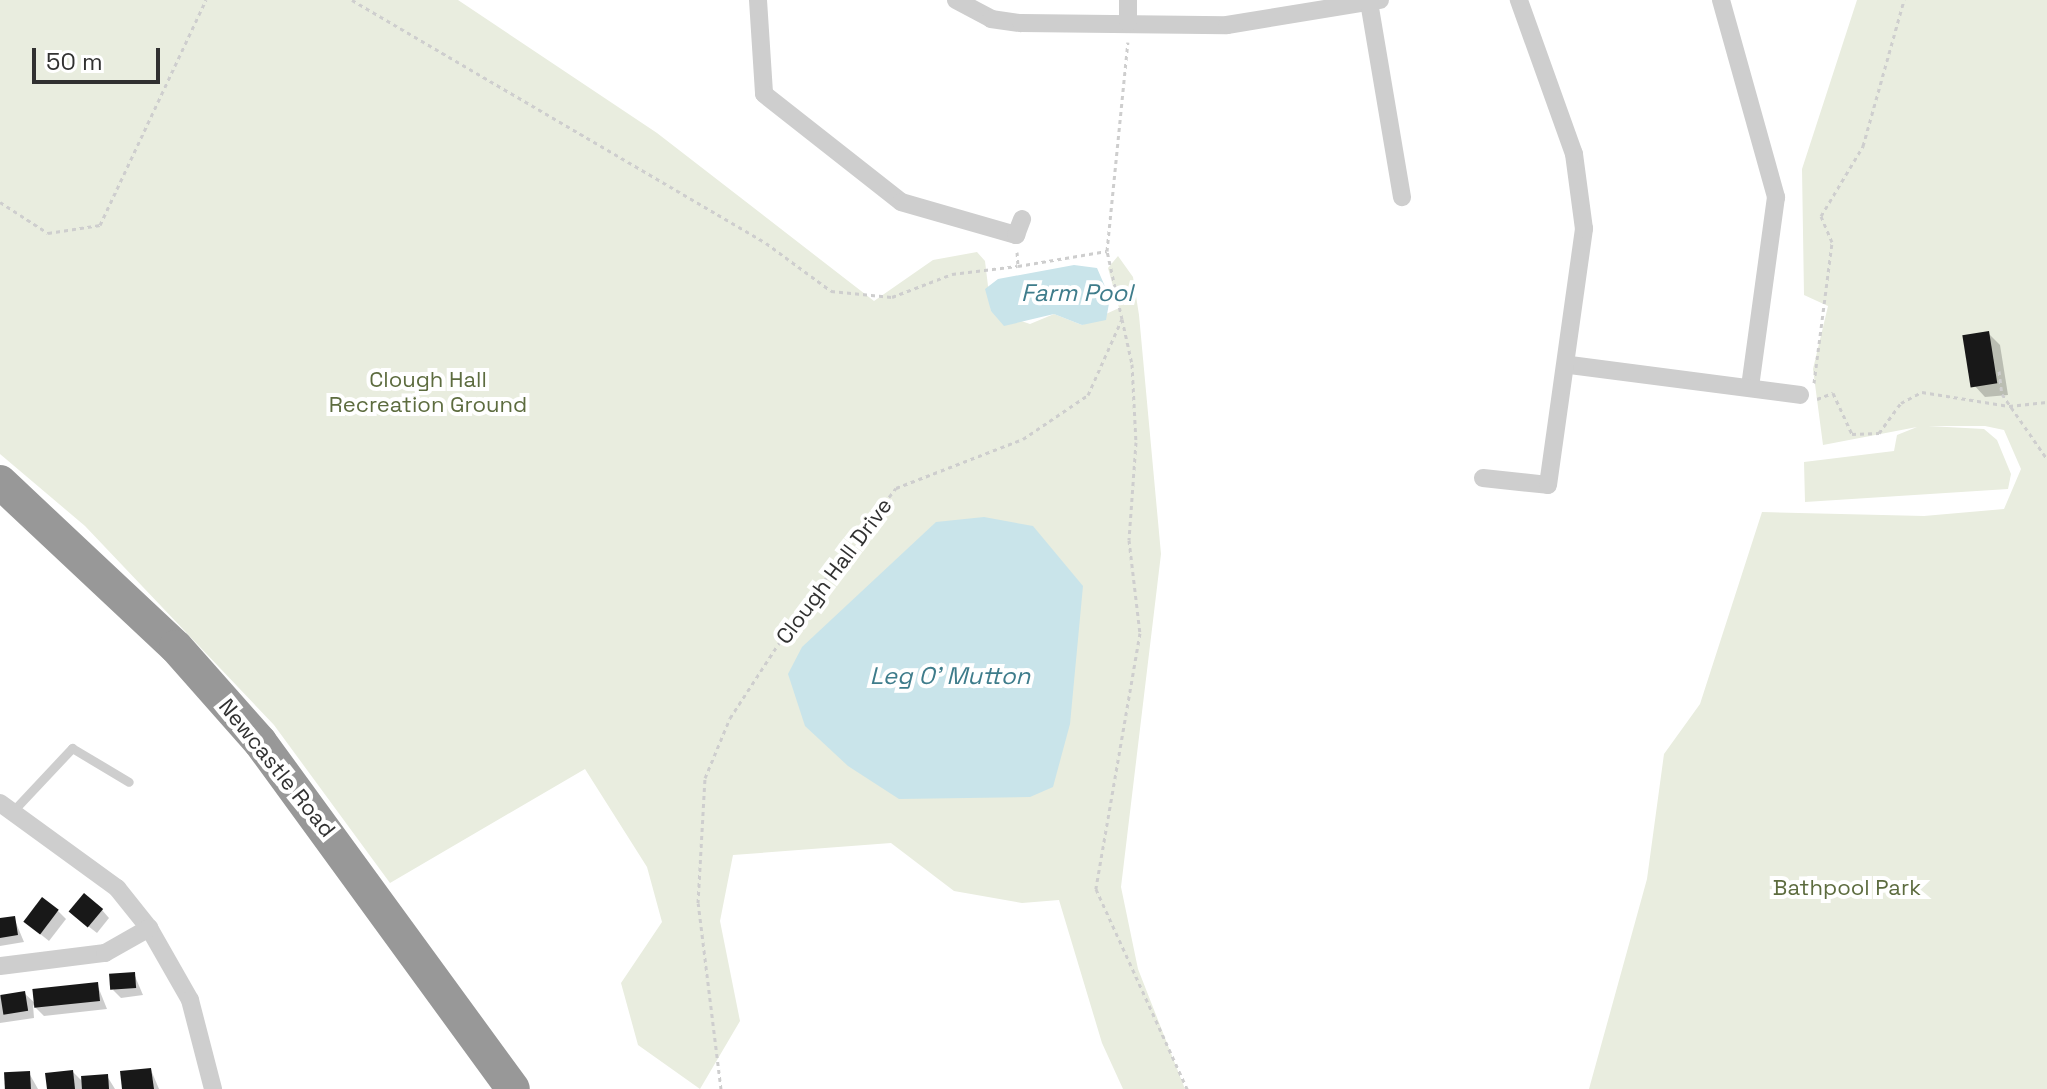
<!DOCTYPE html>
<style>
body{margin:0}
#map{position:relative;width:2047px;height:1089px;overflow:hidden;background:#fff;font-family:"Space Grotesk",sans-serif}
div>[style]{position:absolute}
.green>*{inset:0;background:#e9eddf}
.water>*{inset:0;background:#c9e4ea}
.shadow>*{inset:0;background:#0003}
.building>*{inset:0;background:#181818;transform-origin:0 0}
.path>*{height:3px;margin-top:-1.5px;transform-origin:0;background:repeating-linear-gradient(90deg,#cecece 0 4px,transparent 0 8px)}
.lane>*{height:9px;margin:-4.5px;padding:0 4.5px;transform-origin:4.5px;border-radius:4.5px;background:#cecece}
.street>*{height:18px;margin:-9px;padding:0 9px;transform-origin:9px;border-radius:9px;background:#cecece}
.highway>*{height:34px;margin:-17px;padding:0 17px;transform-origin:17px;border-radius:17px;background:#989898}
span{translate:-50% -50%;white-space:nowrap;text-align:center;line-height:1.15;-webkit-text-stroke:8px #fff;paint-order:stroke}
.park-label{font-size:22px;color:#5d6c3f}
.street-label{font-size:22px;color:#313131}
.water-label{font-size:24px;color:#3e7c8b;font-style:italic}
.scale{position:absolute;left:32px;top:48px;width:128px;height:36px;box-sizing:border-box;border:4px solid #313131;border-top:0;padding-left:10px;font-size:24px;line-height:28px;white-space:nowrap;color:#313131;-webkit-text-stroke:6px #fff;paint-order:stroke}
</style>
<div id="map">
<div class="green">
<div style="clip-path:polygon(0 0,458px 0,657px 133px,874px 301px,933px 260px,977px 252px,985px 261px,991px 311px,1030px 324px,1054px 314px,1082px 325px,1119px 308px,1108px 268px,1118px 256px,1133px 277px,1139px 315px,1161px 554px,1121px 887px,1138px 969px,1185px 1089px,1123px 1089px,1102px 1043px,1059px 900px,1022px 903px,954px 891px,891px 843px,733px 855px,720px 921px,740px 1021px,700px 1089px,638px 1045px,621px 983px,662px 922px,647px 867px,585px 769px,390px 883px,274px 725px,85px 526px,0 454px)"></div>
<div style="clip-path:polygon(1857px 0,2047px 0,2047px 1089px,1589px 1089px,1647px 879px,1664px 754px,1700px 704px,1762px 512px,1924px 516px,2004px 509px,2021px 469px,2004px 430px,1985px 426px,1928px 426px,1984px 429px,1997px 440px,2011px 474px,2008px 489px,1805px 502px,1804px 462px,1894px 451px,1897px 435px,1917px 427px,1823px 445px,1813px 369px,1828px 306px,1804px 295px,1802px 169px)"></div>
</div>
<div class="water">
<div style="clip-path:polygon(1074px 265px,1097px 268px,1110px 298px,1106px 320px,1082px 325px,1054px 314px,1004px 326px,991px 311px,985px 289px,998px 279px)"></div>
<div style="clip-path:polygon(984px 517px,1033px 526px,1083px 586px,1070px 724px,1053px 787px,1030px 797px,899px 799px,848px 766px,805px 726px,788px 674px,802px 647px,936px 522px)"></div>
</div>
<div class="shadow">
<div style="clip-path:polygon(1988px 333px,2000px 345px,2008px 395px,1985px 397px,1973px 384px)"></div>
<div style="clip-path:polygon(102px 910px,109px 918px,97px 933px,79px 919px)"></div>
<div style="clip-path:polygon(58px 911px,66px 919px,49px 941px,34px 929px)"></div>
<div style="clip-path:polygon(14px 918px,24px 942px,0 946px,0 920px)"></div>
<div style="clip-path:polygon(134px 974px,143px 995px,121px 998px,113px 990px)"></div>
<div style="clip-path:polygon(97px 984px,107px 1009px,44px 1016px,33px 1005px,34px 1018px,0 1023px,0 996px,24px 993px,36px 1004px)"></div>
<div style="clip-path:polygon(151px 1070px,159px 1089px,124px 1089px)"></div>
<div style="clip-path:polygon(73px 1072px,84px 1083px,107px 1076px,115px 1089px,49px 1089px)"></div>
<div style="clip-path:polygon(29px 1073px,38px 1089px,7px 1089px)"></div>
</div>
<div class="building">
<div style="left:1989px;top:331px;width:53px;height:27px;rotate:81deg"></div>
<div style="left:84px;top:893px;width:25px;height:24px;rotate:40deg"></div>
<div style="left:42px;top:897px;width:21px;height:31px;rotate:37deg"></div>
<div style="clip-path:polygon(15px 916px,18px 935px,0 938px,0 918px)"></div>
<div style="left:135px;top:972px;width:16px;height:26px;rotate:86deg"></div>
<div style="left:98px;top:982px;width:19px;height:66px;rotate:84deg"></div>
<div style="left:25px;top:991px;width:20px;height:25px;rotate:81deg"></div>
<div style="clip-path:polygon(151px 1068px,154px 1089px,122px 1089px,120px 1071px)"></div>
<div style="clip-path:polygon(73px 1070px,75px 1089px,47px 1089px,45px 1073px)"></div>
<div style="left:30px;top:1071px;width:18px;height:26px;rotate:87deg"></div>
<div style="left:108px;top:1074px;width:15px;height:27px;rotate:86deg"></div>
</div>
<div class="path">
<div style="left:352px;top:0;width:480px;rotate:30.4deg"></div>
<div style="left:766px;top:243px;width:81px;rotate:36.4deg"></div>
<div style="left:831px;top:291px;width:61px;rotate:5.6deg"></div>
<div style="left:892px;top:297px;width:64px;rotate:-21deg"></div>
<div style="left:952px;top:274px;width:66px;rotate:-6.9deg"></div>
<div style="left:0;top:202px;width:57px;rotate:32.9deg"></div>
<div style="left:48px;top:233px;width:53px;rotate:-8.7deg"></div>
<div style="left:100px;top:225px;width:249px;rotate:-64.8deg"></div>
<div style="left:1017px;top:252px;width:14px;rotate:86deg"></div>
<div style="left:1018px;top:266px;width:90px;rotate:-9.6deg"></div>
<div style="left:1122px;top:319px;width:46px;rotate:77.5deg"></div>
<div style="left:1132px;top:364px;width:78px;rotate:87.1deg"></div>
<div style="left:1136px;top:442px;width:98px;rotate:94.1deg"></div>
<div style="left:1129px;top:540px;width:94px;rotate:83.3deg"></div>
<div style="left:1140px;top:633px;width:260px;rotate:99.8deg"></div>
<div style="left:1096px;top:889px;width:220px;rotate:65.5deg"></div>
<div style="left:1999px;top:371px;width:23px;rotate:83deg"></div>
<div style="left:2002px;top:394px;width:79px;rotate:55.3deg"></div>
<div style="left:1814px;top:383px;width:142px;rotate:-82.7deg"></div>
<div style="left:1832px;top:242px;width:28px;rotate:-113deg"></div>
<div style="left:1821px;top:216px;width:82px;rotate:-59deg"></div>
<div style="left:1863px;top:146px;width:152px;rotate:-74.3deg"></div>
<div style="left:1817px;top:399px;width:17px;rotate:-21deg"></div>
<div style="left:1833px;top:393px;width:45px;rotate:65.1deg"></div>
<div style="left:1852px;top:434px;width:27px;rotate:-2deg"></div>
<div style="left:1879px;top:433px;width:37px;rotate:-54deg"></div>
<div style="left:1901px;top:403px;width:24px;rotate:-28deg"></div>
<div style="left:1922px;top:392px;width:88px;rotate:9.1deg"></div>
<div style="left:2009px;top:406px;width:38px;rotate:-6deg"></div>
<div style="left:721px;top:1089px;width:187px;rotate:-97deg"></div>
<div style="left:698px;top:903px;width:125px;rotate:-86.8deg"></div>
<div style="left:705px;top:778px;width:65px;rotate:-67.4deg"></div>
<div style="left:730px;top:718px;width:121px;rotate:-56.8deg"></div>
<div style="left:796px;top:617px;width:163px;rotate:-52.2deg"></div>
<div style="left:896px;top:488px;width:136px;rotate:-21.1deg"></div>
<div style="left:1023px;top:439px;width:78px;rotate:-34.1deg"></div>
<div style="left:1088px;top:395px;width:83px;rotate:-65.9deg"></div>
<div style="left:1122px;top:319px;width:70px;rotate:-102.4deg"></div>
<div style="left:1107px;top:251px;width:210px;rotate:-84.3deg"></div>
</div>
<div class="lane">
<div style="left:12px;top:812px;width:88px;rotate:-46.8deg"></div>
<div style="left:72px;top:748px;width:66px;rotate:30.8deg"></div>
</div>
<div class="street">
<div style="left:758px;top:0;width:94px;rotate:86.3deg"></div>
<div style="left:764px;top:94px;width:174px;rotate:38.2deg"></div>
<div style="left:901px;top:202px;width:120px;rotate:16deg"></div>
<div style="left:1016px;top:235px;width:17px;rotate:-69deg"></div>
<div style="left:956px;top:0;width:40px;rotate:28deg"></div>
<div style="left:991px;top:19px;width:30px;rotate:8deg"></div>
<div style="left:1021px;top:23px;width:206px;rotate:0.6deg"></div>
<div style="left:1227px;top:25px;width:155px;rotate:-9.3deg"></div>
<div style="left:1128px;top:0;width:22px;rotate:90deg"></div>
<div style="left:1721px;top:0;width:205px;rotate:74.4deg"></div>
<div style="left:1776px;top:197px;width:191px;rotate:97.8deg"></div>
<div style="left:1369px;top:2px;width:198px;rotate:80.4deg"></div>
<div style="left:1570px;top:365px;width:232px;rotate:7.4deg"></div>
<div style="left:1483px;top:478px;width:65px;rotate:6.1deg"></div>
<div style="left:1548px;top:485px;width:259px;rotate:-82deg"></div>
<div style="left:1584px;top:229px;width:76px;rotate:-97.6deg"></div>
<div style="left:1574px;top:154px;width:164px;rotate:-109.7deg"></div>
<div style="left:0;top:803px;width:145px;rotate:36deg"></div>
<div style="left:117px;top:888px;width:51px;rotate:51.3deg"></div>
<div style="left:149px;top:928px;width:83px;rotate:60.3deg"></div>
<div style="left:190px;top:1000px;width:92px;rotate:75.5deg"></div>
<div style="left:0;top:966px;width:106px;rotate:-7.1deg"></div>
<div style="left:105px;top:953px;width:51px;rotate:-29.6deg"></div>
</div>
<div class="highway">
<div style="left:0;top:482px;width:241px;rotate:43.2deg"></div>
<div style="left:176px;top:647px;width:127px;rotate:48.5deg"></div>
<div style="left:260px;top:742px;width:429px;rotate:53.9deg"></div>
</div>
<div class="park-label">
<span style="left:428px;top:392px">Clough Hall<br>Recreation Ground</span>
<span style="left:1847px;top:888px">Bathpool Park</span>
</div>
<div class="street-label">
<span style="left:834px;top:571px;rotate:-53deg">Clough Hall Drive</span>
<span style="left:277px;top:768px;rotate:51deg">Newcastle Road</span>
</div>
<div class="water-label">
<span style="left:1077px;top:293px">Farm Pool</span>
<span style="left:950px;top:676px">Leg O' Mutton</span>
</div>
<div class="scale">50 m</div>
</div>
